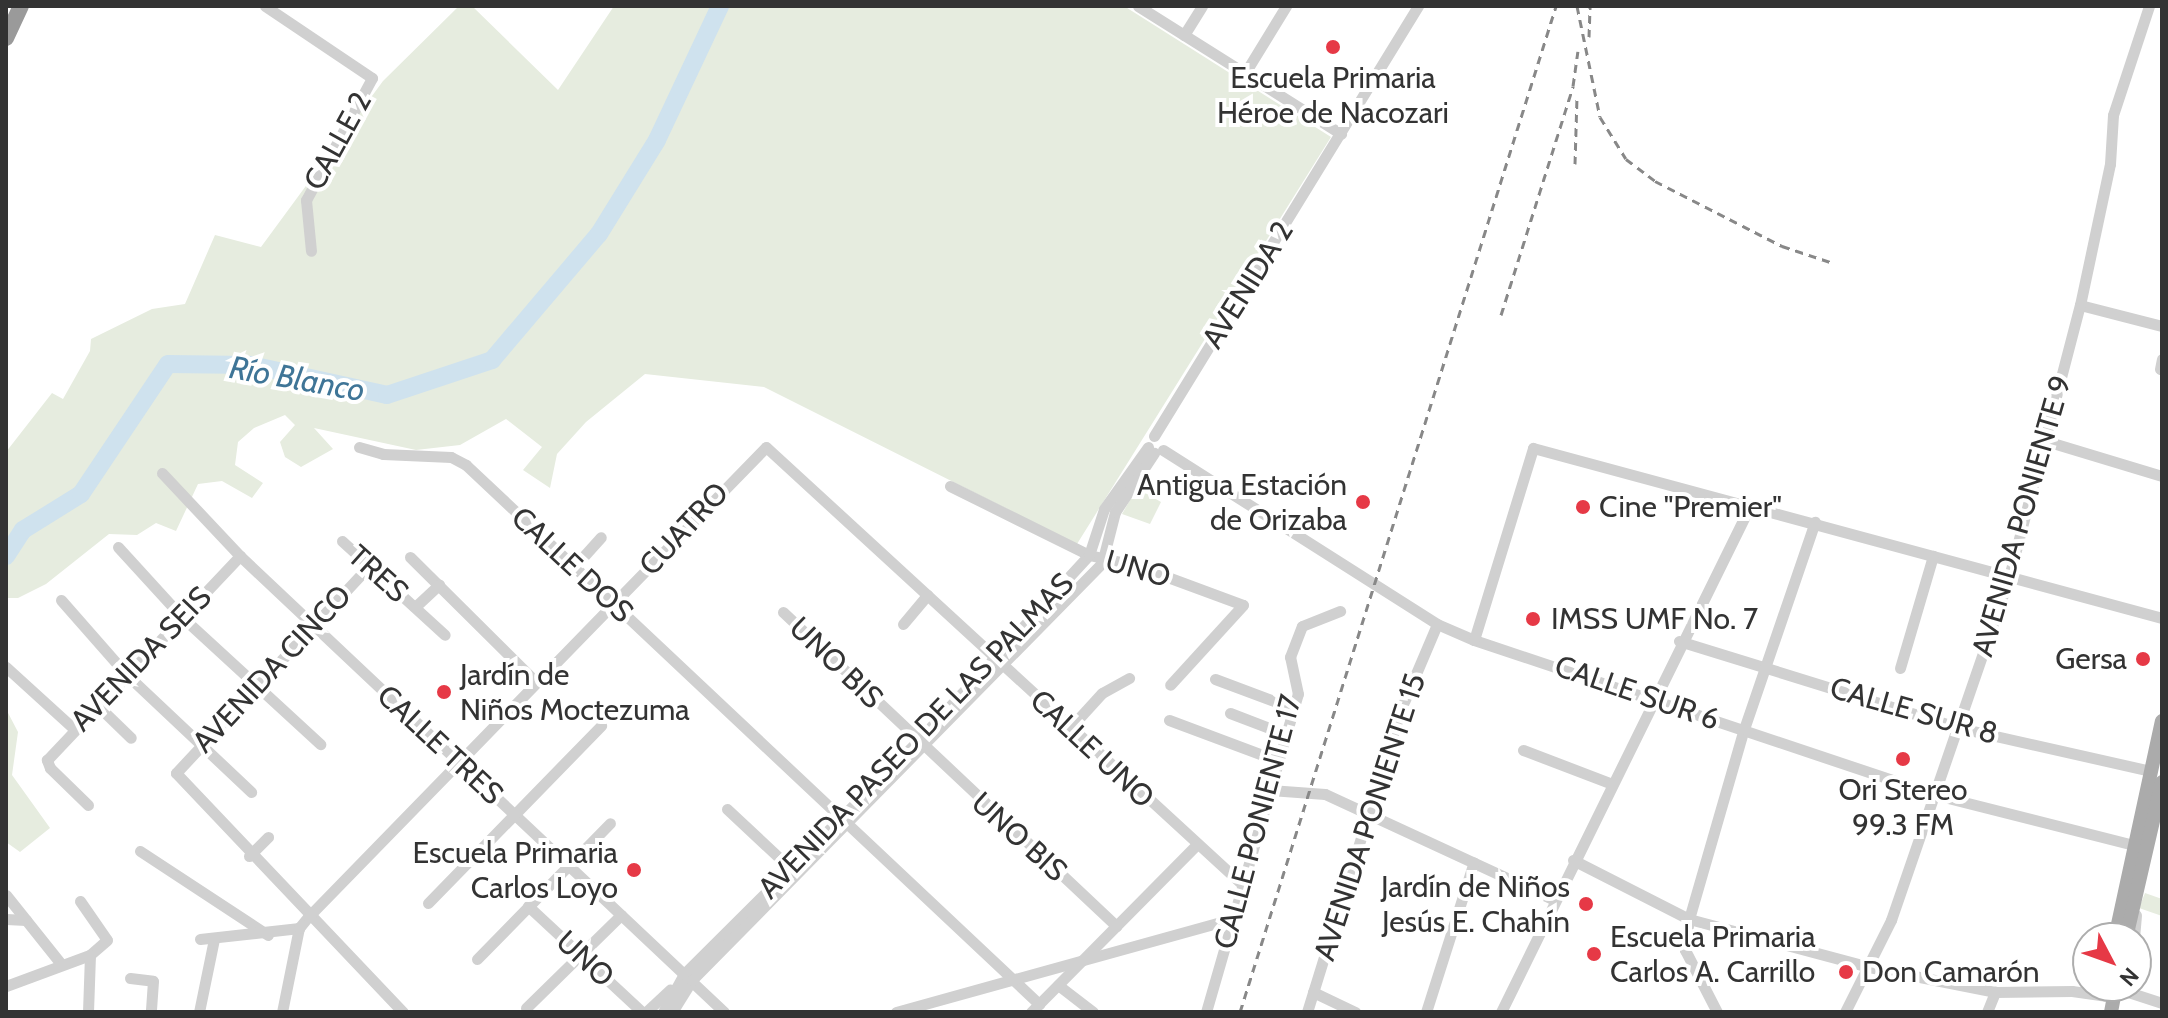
<!DOCTYPE html>
<meta charset="utf-8">
<style>
body{margin:0}
#map{position:relative;width:2168px;height:1018px;overflow:hidden;background:#fff;font-family:Cabin,sans-serif}
div>[style]{position:absolute}
.green>*{inset:0;background:#e6ecdf}
.river>*{height:18px;margin:-9px;padding:0 9px;transform-origin:9px;border-radius:9px;background:#cfe2ee}
.minor>*{height:11px;margin:-5.5px;padding:0 5.5px;transform-origin:5.5px;border-radius:5.5px;background:#d0d0d0}
.major>*{height:14px;margin:-7px;padding:0 7px;transform-origin:7px;border-radius:7px;background:#ababab}
.highway>*{height:16px;margin:-8px;padding:0 8px;transform-origin:8px;border-radius:8px;background:#9a9a9a}
.rail>*{height:3px;margin-top:-1.5px;transform-origin:0;background:repeating-linear-gradient(90deg,#888 0 8px,transparent 0 14px)}
.dots>*{width:22px;height:22px;translate:-50% -50%;box-sizing:border-box;border:4px solid #fff;border-radius:50%}
span{translate:-50% -50%;white-space:nowrap;text-align:center;line-height:1.15;-webkit-text-stroke:8px #fff;paint-order:stroke}
.poi-label{font-size:30px;color:#333}
.right{translate:-100% -50%;text-align:right}
.left{translate:0 -50%;text-align:left}
.street-label{font-size:30px;color:#333}
.water-label{font-size:32px;color:#3f7597;font-style:italic}
.frame{position:absolute;inset:0;border:8px solid #333;pointer-events:none}
.north{position:absolute;left:2072px;top:922px;width:80px;height:80px;box-sizing:border-box;background:#fff;border:2px solid #adadad;border-radius:50%;rotate:131deg;font-size:22px;font-weight:700;line-height:32px;text-align:center;color:#333}
.north::after{content:'';display:block;margin:auto;width:28px;height:36px;background:#e63946;clip-path:polygon(50% 0,100% 100%,50% 72%,0 100%)}
</style>
<div id="map">
<div class="green">
<div style="clip-path:polygon(459px 6px,472px 6px,558px 90px,614px 6px,1124px 6px,1331px 137px,1077px 544px,764px 387px,645px 374px,586px 422px,557px 454px,550px 488px,523px 470px,542px 447px,506px 419px,460px 445px,416px 450px,314px 428px,333px 449px,301px 467px,285px 457px,280px 442px,295px 425px,285px 415px,254px 428px,238px 442px,235px 465px,263px 483px,252px 498px,222px 481px,198px 484px,176px 531px,156px 523px,137px 535px,109px 534px,46px 584px,18px 598px,6px 598px,6px 452px,52px 393px,63px 399px,90px 351px,91px 339px,152px 309px,185px 304px,215px 235px,261px 247px,383px 81px)"></div>
<div style="clip-path:polygon(1137px 488px,1161px 502px,1150px 524px,1122px 514px)"></div>
<div style="clip-path:polygon(6px 709px,18px 732px,12px 775px,50px 828px,20px 852px,6px 842px)"></div>
<div style="clip-path:polygon(2145px 893px,2162px 899px,2162px 916px,2139px 908px)"></div>
</div>
<div class="river">
<div style="left:6px;top:556px;width:31px;rotate:-57deg"></div>
<div style="left:23px;top:530px;width:68px;rotate:-31.8deg"></div>
<div style="left:81px;top:494px;width:156px;rotate:-56.2deg"></div>
<div style="left:168px;top:364px;width:83px;rotate:0.7deg"></div>
<div style="left:251px;top:365px;width:139px;rotate:12.4deg"></div>
<div style="left:387px;top:395px;width:111px;rotate:-18.4deg"></div>
<div style="left:492px;top:360px;width:165px;rotate:-49.7deg"></div>
<div style="left:599px;top:234px;width:110px;rotate:-58.3deg"></div>
<div style="left:657px;top:140px;width:148px;rotate:-64.8deg"></div>
</div>
<div class="minor">
<div style="left:265px;top:6px;width:129px;rotate:33.9deg"></div>
<div style="left:372px;top:78px;width:139px;rotate:118.4deg"></div>
<div style="left:306px;top:200px;width:51px;rotate:84.4deg"></div>
<div style="left:1138px;top:6px;width:240px;rotate:32.2deg"></div>
<div style="left:1184px;top:35px;width:34px;rotate:-58deg"></div>
<div style="left:1245px;top:73px;width:79px;rotate:-58.5deg"></div>
<div style="left:2080px;top:305px;width:85px;rotate:14.4deg"></div>
<div style="left:2160px;top:369px;width:10px;rotate:-79deg"></div>
<div style="left:1154px;top:436px;width:505px;rotate:-58.45deg"></div>
<div style="left:2046px;top:441px;width:121px;rotate:16.8deg"></div>
<div style="left:359px;top:447px;width:25px;rotate:16deg"></div>
<div style="left:383px;top:454px;width:68px;rotate:2.5deg"></div>
<div style="left:451px;top:457px;width:17px;rotate:28deg"></div>
<div style="left:466px;top:465px;width:787px;rotate:43.25deg"></div>
<div style="left:1163px;top:450px;width:325px;rotate:32.4deg"></div>
<div style="left:1437px;top:624px;width:40px;rotate:23.4deg"></div>
<div style="left:1474px;top:640px;width:487px;rotate:18.5deg"></div>
<div style="left:1936px;top:795px;width:211px;rotate:14.2deg"></div>
<div style="left:162px;top:473px;width:114px;rotate:46.8deg"></div>
<div style="left:240px;top:556px;width:665px;rotate:43.29deg"></div>
<div style="left:950px;top:486px;width:155px;rotate:26.4deg"></div>
<div style="left:1089px;top:555px;width:47px;rotate:12.3deg"></div>
<div style="left:1135px;top:565px;width:115px;rotate:20.3deg"></div>
<div style="left:1243px;top:605px;width:108px;rotate:132.4deg"></div>
<div style="left:342px;top:541px;width:139px;rotate:42.4deg"></div>
<div style="left:118px;top:547px;width:95px;rotate:47.6deg"></div>
<div style="left:182px;top:617px;width:188px;rotate:42.6deg"></div>
<div style="left:410px;top:557px;width:177px;rotate:44.8deg"></div>
<div style="left:369px;top:566px;width:283px;rotate:133deg"></div>
<div style="left:176px;top:773px;width:330px;rotate:46.5deg"></div>
<div style="left:574px;top:567px;width:40px;rotate:-48deg"></div>
<div style="left:61px;top:600px;width:98px;rotate:48.7deg"></div>
<div style="left:126px;top:674px;width:172px;rotate:43.3deg"></div>
<div style="left:415px;top:607px;width:33px;rotate:-43deg"></div>
<div style="left:783px;top:612px;width:458px;rotate:43.3deg"></div>
<div style="left:903px;top:624px;width:38px;rotate:-50deg"></div>
<div style="left:1474px;top:640px;width:201px;rotate:-72.9deg"></div>
<div style="left:1533px;top:448px;width:652px;rotate:15.12deg"></div>
<div style="left:1679px;top:641px;width:294px;rotate:17.2deg"></div>
<div style="left:1960px;top:728px;width:196px;rotate:12.7deg"></div>
<div style="left:6px;top:667px;width:91px;rotate:42.3deg"></div>
<div style="left:1900px;top:668px;width:117px;rotate:-73.6deg"></div>
<div style="left:1215px;top:679px;width:83px;rotate:20.4deg"></div>
<div style="left:97px;top:705px;width:47px;rotate:44.1deg"></div>
<div style="left:1230px;top:713px;width:59px;rotate:20.9deg"></div>
<div style="left:1169px;top:720px;width:114px;rotate:20.5deg"></div>
<div style="left:1070px;top:728px;width:47px;rotate:-47.6deg"></div>
<div style="left:1102px;top:693px;width:31px;rotate:-29deg"></div>
<div style="left:1523px;top:750px;width:93px;rotate:20.8deg"></div>
<div style="left:1270px;top:790px;width:55px;rotate:4.2deg"></div>
<div style="left:1325px;top:794px;width:250px;rotate:24.8deg"></div>
<div style="left:88px;top:805px;width:53px;rotate:-135.8deg"></div>
<div style="left:50px;top:768px;width:9px;rotate:-111deg"></div>
<div style="left:47px;top:760px;width:281px;rotate:-46.6deg"></div>
<div style="left:727px;top:809px;width:86px;rotate:43.1deg"></div>
<div style="left:140px;top:851px;width:153px;rotate:33.3deg"></div>
<div style="left:249px;top:856px;width:27px;rotate:-45deg"></div>
<div style="left:1573px;top:860px;width:130px;rotate:27deg"></div>
<div style="left:1689px;top:919px;width:186px;rotate:14.9deg"></div>
<div style="left:1869px;top:967px;width:128px;rotate:11.2deg"></div>
<div style="left:1995px;top:992px;width:77px;rotate:-0.7deg"></div>
<div style="left:2072px;top:991px;width:41px;rotate:8.3deg"></div>
<div style="left:6px;top:895px;width:88px;rotate:51.4deg"></div>
<div style="left:80px;top:901px;width:47px;rotate:55.3deg"></div>
<div style="left:107px;top:940px;width:23px;rotate:139deg"></div>
<div style="left:428px;top:903px;width:248px;rotate:-45.7deg"></div>
<div style="left:528px;top:906px;width:156px;rotate:42.9deg"></div>
<div style="left:6px;top:919px;width:20px;rotate:3deg"></div>
<div style="left:2134px;top:938px;width:23px;rotate:-85deg"></div>
<div style="left:200px;top:939px;width:100px;rotate:-6.3deg"></div>
<div style="left:477px;top:959px;width:190px;rotate:-45.6deg"></div>
<div style="left:130px;top:978px;width:23px;rotate:7deg"></div>
<div style="left:153px;top:981px;width:31px;rotate:94deg"></div>
<div style="left:1058px;top:985px;width:44px;rotate:37.6deg"></div>
<div style="left:6px;top:986px;width:90px;rotate:-20.3deg"></div>
<div style="left:2122px;top:990px;width:42px;rotate:18deg"></div>
<div style="left:1313px;top:992px;width:47px;rotate:25.5deg"></div>
<div style="left:526px;top:1008px;width:133px;rotate:-44.4deg"></div>
<div style="left:88px;top:1012px;width:57px;rotate:-88deg"></div>
<div style="left:199px;top:1012px;width:75px;rotate:-78.4deg"></div>
<div style="left:282px;top:1012px;width:86px;rotate:-78.6deg"></div>
<div style="left:299px;top:928px;width:14px;rotate:-51deg"></div>
<div style="left:308px;top:917px;width:656px;rotate:-45.74deg"></div>
<div style="left:766px;top:447px;width:649px;rotate:42.56deg"></div>
<div style="left:646px;top:1012px;width:33px;rotate:-43deg"></div>
<div style="left:663px;top:1012px;width:43px;rotate:-61.1deg"></div>
<div style="left:684px;top:974px;width:329px;rotate:-44.9deg"></div>
<div style="left:917px;top:742px;width:254px;rotate:-47.4deg"></div>
<div style="left:1089px;top:555px;width:48px;rotate:-71.9deg"></div>
<div style="left:1104px;top:509px;width:76px;rotate:-54.6deg"></div>
<div style="left:672px;top:1012px;width:38px;rotate:-58deg"></div>
<div style="left:692px;top:980px;width:585px;rotate:-45.48deg"></div>
<div style="left:1102px;top:563px;width:53px;rotate:-75.7deg"></div>
<div style="left:1115px;top:512px;width:71px;rotate:-56.5deg"></div>
<div style="left:896px;top:1012px;width:351px;rotate:-15.5deg"></div>
<div style="left:1031px;top:1012px;width:233px;rotate:-45.3deg"></div>
<div style="left:1206px;top:1012px;width:331px;rotate:-73.9deg"></div>
<div style="left:1298px;top:694px;width:38px;rotate:-102deg"></div>
<div style="left:1290px;top:657px;width:33px;rotate:-69deg"></div>
<div style="left:1302px;top:626px;width:41px;rotate:-21.5deg"></div>
<div style="left:1307px;top:1012px;width:317px;rotate:-72.8deg"></div>
<div style="left:1401px;top:709px;width:92px;rotate:-67deg"></div>
<div style="left:1426px;top:1012px;width:157px;rotate:-72.3deg"></div>
<div style="left:1501px;top:1012px;width:566px;rotate:-63.8deg"></div>
<div style="left:1717px;top:1012px;width:70px;rotate:-117.3deg"></div>
<div style="left:1685px;top:950px;width:31px;rotate:-83deg"></div>
<div style="left:1689px;top:919px;width:198px;rotate:-73.9deg"></div>
<div style="left:1744px;top:729px;width:219px;rotate:-71.1deg"></div>
<div style="left:1845px;top:1012px;width:103px;rotate:-63.4deg"></div>
<div style="left:1891px;top:920px;width:363px;rotate:-71deg"></div>
<div style="left:2009px;top:577px;width:281px;rotate:-75.4deg"></div>
<div style="left:2080px;top:305px;width:144px;rotate:-78deg"></div>
<div style="left:2110px;top:164px;width:49px;rotate:-86.5deg"></div>
<div style="left:2113px;top:115px;width:115px;rotate:-71.7deg"></div>
<div style="left:1987px;top:1012px;width:22px;rotate:-68deg"></div>
</div>
<div class="major">
<div style="left:2115px;top:938px;width:222px;rotate:-77.8deg"></div>
<div style="left:2126px;top:938px;width:160px;rotate:-77deg"></div>
<div style="left:2111px;top:1012px;width:26px;rotate:-79deg"></div>
</div>
<div class="highway">
<div style="left:6px;top:38px;width:35px;rotate:-65deg"></div>
</div>
<div class="rail">
<div style="left:1577px;top:6px;width:113px;rotate:78.3deg"></div>
<div style="left:1600px;top:117px;width:49px;rotate:58.2deg"></div>
<div style="left:1626px;top:159px;width:36px;rotate:37deg"></div>
<div style="left:1655px;top:181px;width:143px;rotate:27.1deg"></div>
<div style="left:1782px;top:246px;width:54px;rotate:18.4deg"></div>
<div style="left:1589px;top:37px;width:31px;rotate:-88deg"></div>
<div style="left:1575px;top:164px;width:68px;rotate:-88.3deg"></div>
<div style="left:1501px;top:315px;width:240px;rotate:-72.5deg"></div>
<div style="left:1573px;top:86px;width:35px;rotate:-82deg"></div>
<div style="left:1240px;top:1012px;width:1054px;rotate:-72.56deg"></div>
</div>
<div class="dots">
<div style="left:1333px;top:47px;background:#e63946"></div>
<div style="left:1363px;top:502px;background:#e63946"></div>
<div style="left:1583px;top:507px;background:#e63946"></div>
<div style="left:1533px;top:619px;background:#e63946"></div>
<div style="left:2143px;top:659px;background:#e63946"></div>
<div style="left:444px;top:692px;background:#e63946"></div>
<div style="left:1903px;top:759px;background:#e63946"></div>
<div style="left:634px;top:870px;background:#e63946"></div>
<div style="left:1586px;top:904px;background:#e63946"></div>
<div style="left:1594px;top:954px;background:#e63946"></div>
<div style="left:1846px;top:972px;background:#e63946"></div>
</div>
<div class="poi-label">
<span style="left:1333px;top:95px">Escuela Primaria<br>Héroe de Nacozari</span>
<span class="right" style="left:1347px;top:502px">Antigua Estación<br>de Orizaba</span>
<span class="left" style="left:1599px;top:507px">Cine "Premier"</span>
<span class="left" style="left:1551px;top:619px">IMSS UMF No. 7</span>
<span class="right" style="left:2127px;top:659px">Gersa</span>
<span class="left" style="left:460px;top:692px">Jardín de<br>Niños Moctezuma</span>
<span style="left:1903px;top:807px">Ori Stereo<br>99.3 FM</span>
<span class="right" style="left:618px;top:870px">Escuela Primaria<br>Carlos Loyo</span>
<span class="right" style="left:1570px;top:904px">Jardín de Niños<br>Jesús E. Chahín</span>
<span class="left" style="left:1610px;top:954px">Escuela Primaria<br>Carlos A. Carrillo</span>
<span class="left" style="left:1862px;top:972px">Don Camarón</span>
</div>
<div class="street-label">
<span style="left:338px;top:141px;rotate:-61deg">CALLE 2</span>
<span style="left:1248px;top:285px;rotate:-58deg">AVENIDA 2</span>
<span style="left:2022px;top:516px;rotate:-74deg">AVENIDA PONIENTE 9</span>
<span style="left:684px;top:529px;rotate:-47deg">CUATRO</span>
<span style="left:572px;top:565px;rotate:43deg">CALLE DOS</span>
<span style="left:1138px;top:569px;rotate:16deg">UNO</span>
<span style="left:378px;top:574px;rotate:42deg">TRES</span>
<span style="left:141px;top:659px;rotate:-46deg">AVENIDA SEIS</span>
<span style="left:836px;top:663px;rotate:44deg">UNO BIS</span>
<span style="left:272px;top:669px;rotate:-47deg">AVENIDA CINCO</span>
<span style="left:1637px;top:693px;rotate:19deg">CALLE SUR 6</span>
<span style="left:1914px;top:711px;rotate:16deg">CALLE SUR 8</span>
<span style="left:916px;top:736px;rotate:-46deg">AVENIDA PASEO DE LAS PALMAS</span>
<span style="left:440px;top:745px;rotate:43deg">CALLE TRES</span>
<span style="left:1092px;top:749px;rotate:43deg">CALLE UNO</span>
<span style="left:1370px;top:817px;rotate:-72deg">AVENIDA PONIENTE 15</span>
<span style="left:1258px;top:822px;rotate:-75deg">CALLE PONIENTE 17</span>
<span style="left:1019px;top:837px;rotate:42deg">UNO BIS</span>
<span style="left:585px;top:959px;rotate:43deg">UNO</span>
</div>
<div class="water-label">
<span style="left:297px;top:379px;rotate:10deg">Río Blanco</span>
</div>
<div class="frame"></div>
<div class="north">N</div>
</div>
